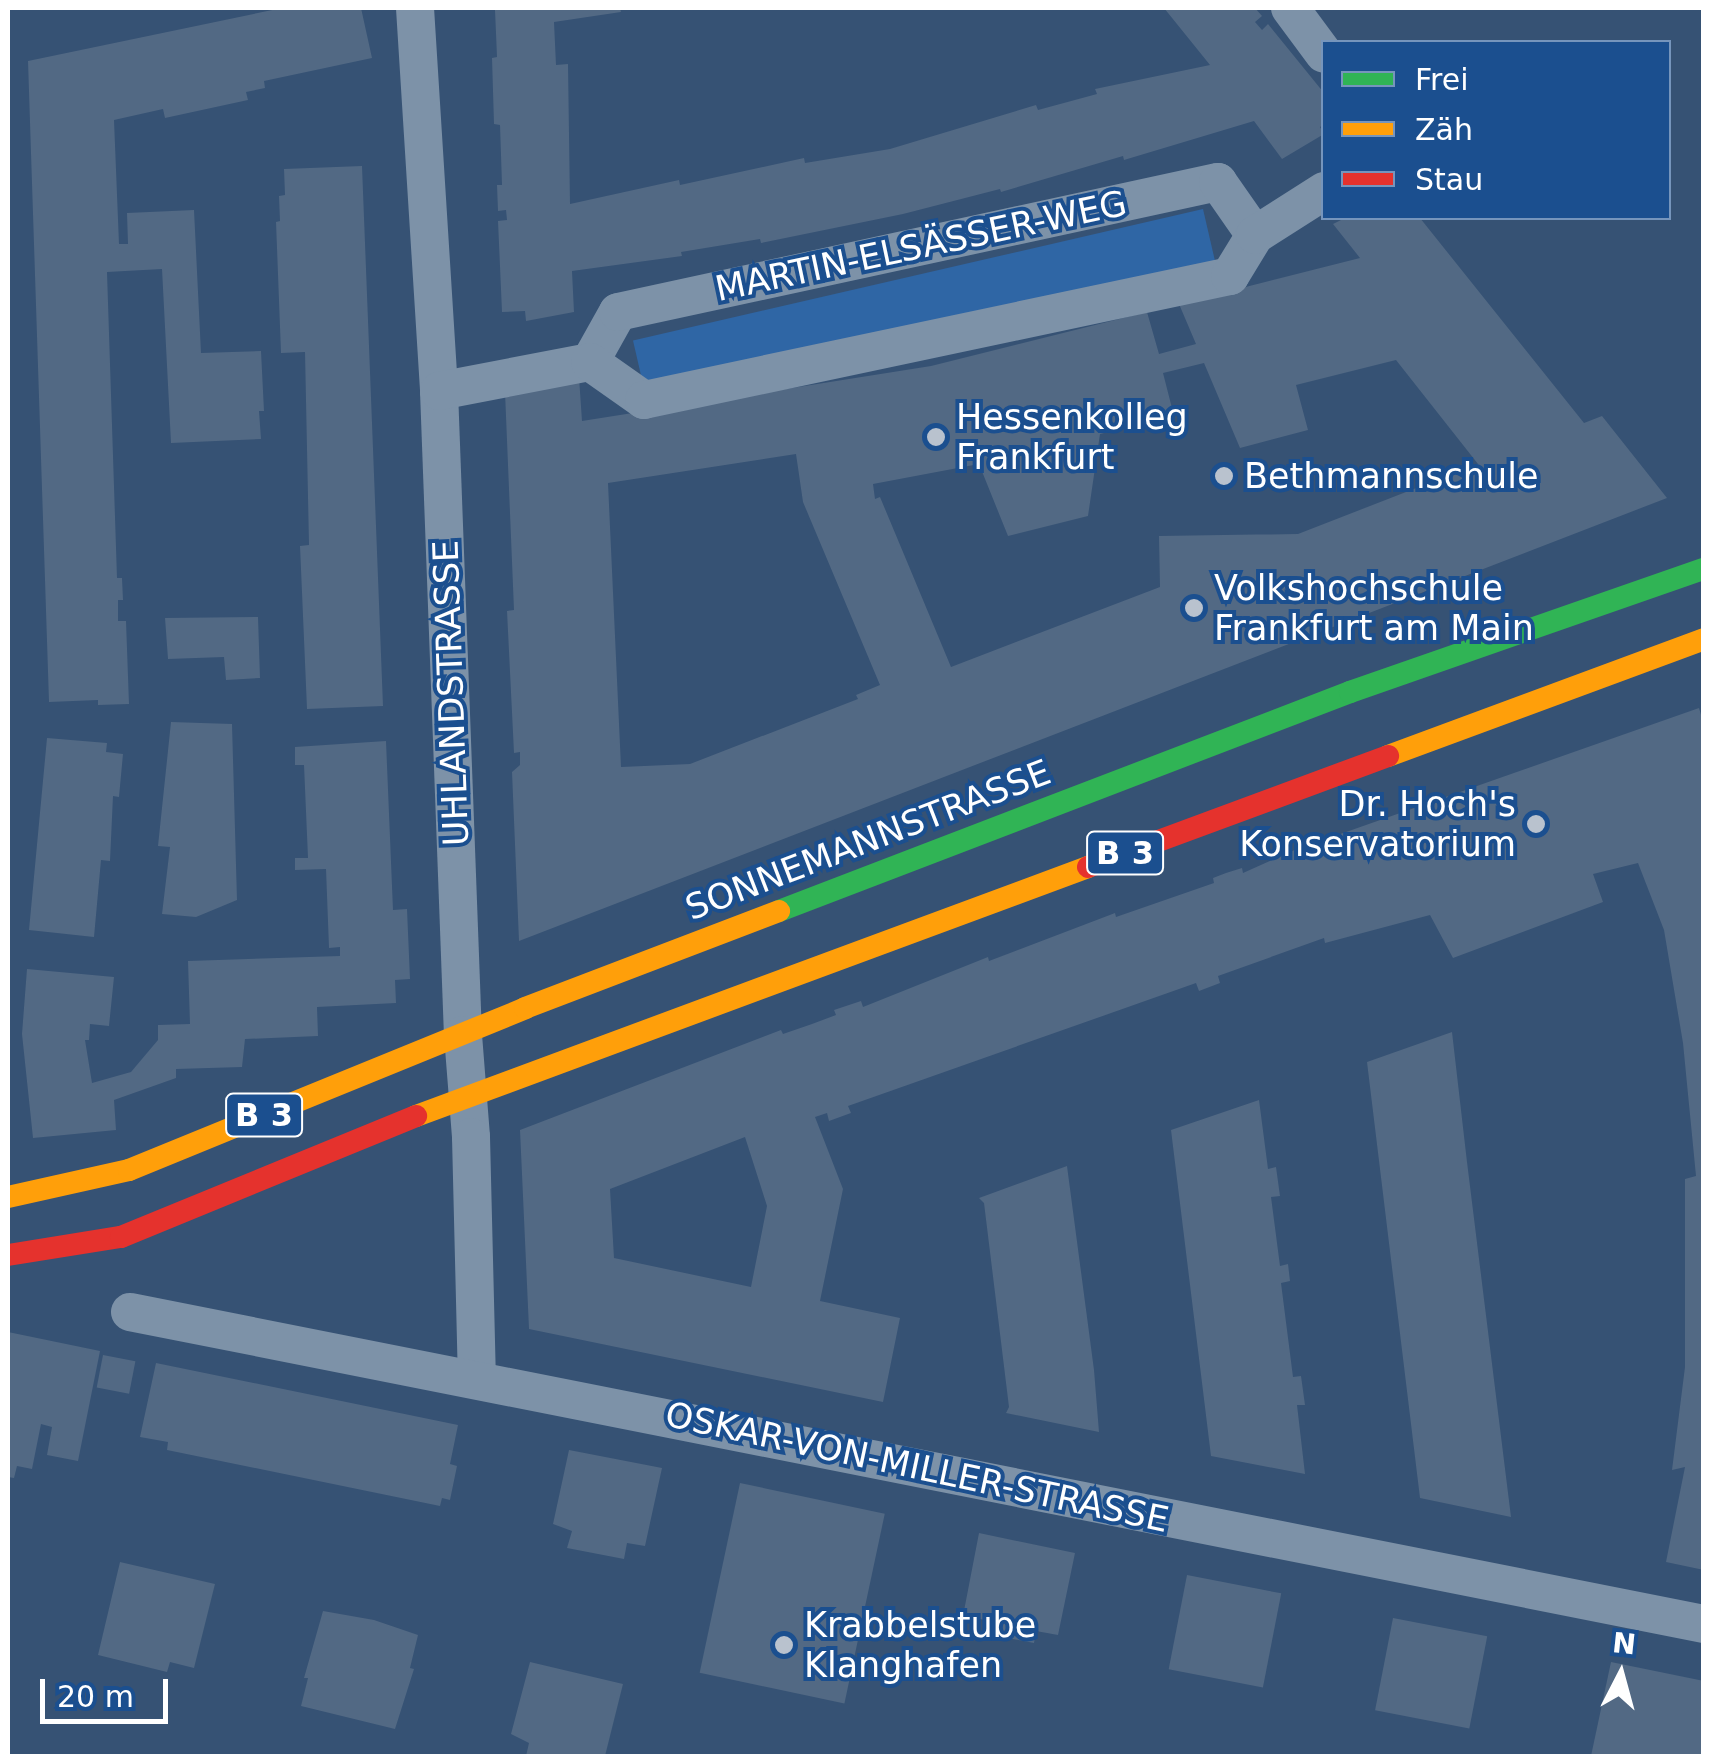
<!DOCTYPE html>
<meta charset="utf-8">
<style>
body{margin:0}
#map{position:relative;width:1711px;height:1764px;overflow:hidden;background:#365274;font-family:"DejaVu Sans",sans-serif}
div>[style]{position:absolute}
.green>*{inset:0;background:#2f66a5;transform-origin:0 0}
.building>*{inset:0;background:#526984;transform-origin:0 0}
.street>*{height:38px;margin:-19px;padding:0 19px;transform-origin:19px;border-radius:19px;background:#7d92a8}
.fast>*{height:22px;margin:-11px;padding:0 11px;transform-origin:11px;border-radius:11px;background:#30b455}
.slow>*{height:22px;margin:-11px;padding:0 11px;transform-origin:11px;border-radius:11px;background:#ff9f0a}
.jam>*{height:22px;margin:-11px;padding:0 11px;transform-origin:11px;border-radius:11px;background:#e5322d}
.dots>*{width:28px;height:28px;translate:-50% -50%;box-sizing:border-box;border:5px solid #1b4f8f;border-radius:50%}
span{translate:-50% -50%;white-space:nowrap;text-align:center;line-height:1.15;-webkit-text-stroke:8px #1b4f8f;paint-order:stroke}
.shield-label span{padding:2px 8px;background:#1b4f8f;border:2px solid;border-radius:8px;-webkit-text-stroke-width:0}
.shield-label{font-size:32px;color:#fff;font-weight:700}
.street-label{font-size:35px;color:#fff}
.poi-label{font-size:35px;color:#fff}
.left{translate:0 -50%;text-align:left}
.right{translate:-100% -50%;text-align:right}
.frame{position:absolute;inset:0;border:10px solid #fff;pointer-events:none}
.legend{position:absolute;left:1321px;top:40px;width:350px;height:180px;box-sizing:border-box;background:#1b4f8f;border:2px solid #7695bc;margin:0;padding:12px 18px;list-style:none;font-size:30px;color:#fff}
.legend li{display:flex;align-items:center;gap:20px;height:50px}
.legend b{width:50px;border:2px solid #7695bc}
.north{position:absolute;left:1571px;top:1624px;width:100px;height:100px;-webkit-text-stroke:8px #1b4f8f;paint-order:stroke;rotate:6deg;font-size:28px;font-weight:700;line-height:40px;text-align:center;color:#fff}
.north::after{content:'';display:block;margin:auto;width:35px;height:45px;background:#fff;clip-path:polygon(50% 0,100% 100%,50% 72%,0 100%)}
.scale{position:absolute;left:40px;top:1679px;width:128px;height:45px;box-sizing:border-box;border:5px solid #fff;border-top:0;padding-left:12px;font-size:30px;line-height:35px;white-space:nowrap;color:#fff;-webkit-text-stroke:8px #1b4f8f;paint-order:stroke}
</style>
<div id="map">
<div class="green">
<div style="left:1203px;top:209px;width:55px;height:585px;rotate:77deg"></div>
</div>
<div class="building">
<div style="clip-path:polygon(282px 8px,361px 8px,372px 58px,264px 81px,265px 88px,246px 92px,248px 100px,165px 118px,163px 109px,114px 120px,119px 244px,128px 244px,127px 213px,194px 210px,201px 353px,261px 351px,264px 411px,259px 411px,261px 439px,171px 443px,162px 269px,107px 272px,117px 578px,122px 578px,123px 600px,118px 600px,118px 621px,126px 621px,129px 704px,98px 705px,98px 700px,49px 702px,28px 61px)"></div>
<div style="clip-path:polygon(508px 8px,620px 8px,621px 12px,554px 22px,556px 65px,568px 64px,570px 204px,679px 180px,680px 185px,804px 158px,805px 163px,890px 149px,1036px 105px,1038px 110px,1097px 94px,1095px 89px,1210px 65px,1164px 8px,1255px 8px,1262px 16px,1255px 22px,1262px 30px,1268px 24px,1324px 93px,1324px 124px,1320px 127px,1324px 134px,1282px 159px,1254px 121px,1124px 160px,1123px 156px,1001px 192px,1000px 189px,903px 214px,761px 243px,760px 239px,681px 252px,682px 256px,572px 271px,574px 312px,526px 321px,525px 311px,502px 312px,498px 221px,507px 220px,506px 210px,498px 211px,497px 185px,502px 185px,500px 125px,494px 124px,492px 58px,497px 57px,495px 10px)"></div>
<div style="clip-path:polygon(362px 166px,383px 706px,307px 709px,300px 546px,309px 545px,305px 352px,281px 353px,276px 222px,280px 221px,279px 196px,285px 195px,284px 169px)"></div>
<div style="clip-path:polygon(evenodd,1345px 218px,1420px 218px,1584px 423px,1602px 416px,1667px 498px,519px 941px,512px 772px,520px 765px,520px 752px,514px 753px,507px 611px,514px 610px,505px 392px,579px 377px,582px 421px,931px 366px,1147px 312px,1159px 354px,1196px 344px,1179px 304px,1360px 258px,1333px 224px,1345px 218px,1396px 360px,1478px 464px,1298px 534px,1159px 536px,1160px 587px,951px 667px,880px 497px,875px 499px,873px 484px,979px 464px,1008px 536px,1088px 516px,1100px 434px,1174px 416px,1163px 373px,1204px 363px,1240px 448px,1308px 430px,1296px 385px,1396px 360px,1345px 218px,796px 454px,803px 502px,880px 685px,856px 695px,858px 699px,690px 764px,621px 767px,608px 483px,796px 454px)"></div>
<div style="clip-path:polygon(258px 617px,260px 678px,226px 680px,224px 657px,168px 659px,165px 618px)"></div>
<div style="clip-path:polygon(evenodd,1699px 708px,1704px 725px,1704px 1570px,1666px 1562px,1685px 1467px,1672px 1470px,1685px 1367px,1685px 1179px,1696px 1176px,1683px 1043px,1664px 930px,1638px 863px,1593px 874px,1603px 902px,1453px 958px,1430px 915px,1325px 943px,1324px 938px,1218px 976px,1220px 983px,1199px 991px,1196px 983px,848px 1106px,851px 1113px,829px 1121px,827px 1113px,815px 1117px,843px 1189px,820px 1301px,900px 1318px,883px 1402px,529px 1329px,520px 1130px,781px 1030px,783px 1034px,812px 1024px,836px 1015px,834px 1010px,861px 1001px,863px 1007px,988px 957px,989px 961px,1115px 913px,1116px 917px,1214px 883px,1213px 878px,1226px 873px,1242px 868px,1243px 873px,1292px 851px,1699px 708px,745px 1137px,767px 1206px,751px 1287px,614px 1258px,610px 1189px,745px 1137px)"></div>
<div style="clip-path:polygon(171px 722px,232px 724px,237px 900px,196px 917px,162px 914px,170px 847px,158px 846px)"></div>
<div style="clip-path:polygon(47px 738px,107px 743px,106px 752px,123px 754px,119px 797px,113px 796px,110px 861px,101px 860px,94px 937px,29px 930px)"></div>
<div style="clip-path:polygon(386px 741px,393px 910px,407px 909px,410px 979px,395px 980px,396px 1003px,317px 1007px,318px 1036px,245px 1039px,242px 1067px,176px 1069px,176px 1078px,114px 1100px,116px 1130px,33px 1138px,22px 1034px,27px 969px,114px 977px,109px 1026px,90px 1024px,89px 1040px,85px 1040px,92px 1083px,131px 1072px,158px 1040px,158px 1025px,190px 1024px,188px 961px,340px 956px,340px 947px,329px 948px,326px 869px,295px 870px,295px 858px,308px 858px,304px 765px,295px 765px,295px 747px)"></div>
<div style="clip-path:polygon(1452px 1032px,1467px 1162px,1511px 1517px,1420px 1498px,1367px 1062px)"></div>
<div style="clip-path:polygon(1259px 1100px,1268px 1169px,1276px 1167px,1280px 1196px,1271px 1197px,1280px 1266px,1288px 1264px,1290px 1281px,1281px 1283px,1293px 1377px,1301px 1376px,1305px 1405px,1297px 1405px,1305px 1474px,1211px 1456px,1171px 1130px)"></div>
<div style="clip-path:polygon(1067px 1166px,1094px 1370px,1099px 1432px,1006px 1413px,1009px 1407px,984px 1203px,979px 1198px)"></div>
<div style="clip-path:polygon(8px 1332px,100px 1351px,78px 1461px,47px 1455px,52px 1427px,41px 1424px,32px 1469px,17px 1466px,14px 1478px,8px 1477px)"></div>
<div style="left:103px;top:1355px;width:33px;height:33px;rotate:11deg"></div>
<div style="clip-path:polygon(156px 1363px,458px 1425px,450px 1464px,457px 1466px,450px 1500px,442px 1498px,440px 1506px,167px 1450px,168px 1442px,140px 1437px)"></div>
<div style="clip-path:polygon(569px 1450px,662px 1468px,645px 1546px,627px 1543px,624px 1559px,567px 1548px,572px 1531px,553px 1524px)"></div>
<div style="left:740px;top:1483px;width:148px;height:194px;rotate:12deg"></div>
<div style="clip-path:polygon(979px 1533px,1075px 1553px,1058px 1635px,1036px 1631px,1034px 1643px,982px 1633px,985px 1620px,963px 1616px)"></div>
<div style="clip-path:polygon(120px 1562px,215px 1584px,194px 1668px,170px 1662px,167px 1672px,98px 1655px)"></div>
<div style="left:1187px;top:1575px;width:96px;height:96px;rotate:11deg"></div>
<div style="clip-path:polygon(323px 1611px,374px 1620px,418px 1635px,410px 1668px,414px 1669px,395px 1729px,301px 1706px,308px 1678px,304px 1678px)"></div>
<div style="left:1393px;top:1618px;width:96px;height:94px;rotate:11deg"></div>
<div style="clip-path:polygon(530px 1662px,623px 1684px,605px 1756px,526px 1756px,529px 1743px,511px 1734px)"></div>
<div style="clip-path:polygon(1611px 1662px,1704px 1681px,1704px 1756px,1591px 1756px)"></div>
</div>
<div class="street">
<div style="left:415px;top:8px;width:384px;rotate:86.4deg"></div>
<div style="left:439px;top:391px;width:644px;rotate:87.87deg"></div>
<div style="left:463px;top:1035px;width:102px;rotate:85.5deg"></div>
<div style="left:471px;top:1137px;width:241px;rotate:88.6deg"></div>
<div style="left:1290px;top:8px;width:57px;rotate:53.5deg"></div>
<div style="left:590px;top:362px;width:57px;rotate:-60.8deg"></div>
<div style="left:618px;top:312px;width:614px;rotate:-12.23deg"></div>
<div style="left:1218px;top:182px;width:65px;rotate:55.1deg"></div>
<div style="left:439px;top:391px;width:154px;rotate:-10.9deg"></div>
<div style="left:590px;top:362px;width:66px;rotate:35.1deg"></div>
<div style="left:644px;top:400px;width:599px;rotate:-11.95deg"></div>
<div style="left:1230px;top:276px;width:48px;rotate:-58.6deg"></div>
<div style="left:1255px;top:235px;width:82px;rotate:-32.5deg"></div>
<div style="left:130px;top:1312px;width:1605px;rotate:11.21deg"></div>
</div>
<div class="fast">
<div style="left:779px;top:911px;width:612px;rotate:-20.98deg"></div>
<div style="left:1350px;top:692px;width:375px;rotate:-19.2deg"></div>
</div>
<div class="slow">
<div style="left:1388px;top:756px;width:337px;rotate:-20.3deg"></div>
<div style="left:416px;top:1116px;width:717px;rotate:-20.33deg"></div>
<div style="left:8px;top:1197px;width:124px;rotate:-12.6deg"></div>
<div style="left:129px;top:1170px;width:428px;rotate:-22.2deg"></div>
<div style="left:525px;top:1008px;width:272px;rotate:-20.9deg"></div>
</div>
<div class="jam">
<div style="left:1088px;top:867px;width:320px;rotate:-20.3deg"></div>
<div style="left:8px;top:1255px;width:114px;rotate:-9.1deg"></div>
<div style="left:121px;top:1237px;width:319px;rotate:-22.3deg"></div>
</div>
<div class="dots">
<div style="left:936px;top:437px;background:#b9c2ce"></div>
<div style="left:1224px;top:476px;background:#b9c2ce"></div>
<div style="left:1194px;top:608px;background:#b9c2ce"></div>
<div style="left:1536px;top:824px;background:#b9c2ce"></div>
<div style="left:784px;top:1645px;background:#b9c2ce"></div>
</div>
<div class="shield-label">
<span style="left:1125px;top:853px">B 3</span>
<span style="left:264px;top:1115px">B 3</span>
</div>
<div class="street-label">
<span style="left:921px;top:246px;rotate:-12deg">MARTIN-ELSÄSSER-WEG</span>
<span style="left:451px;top:693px;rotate:-92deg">UHLANDSTRASSE</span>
<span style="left:868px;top:840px;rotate:-21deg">SONNEMANNSTRASSE</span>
<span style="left:917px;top:1467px;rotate:12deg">OSKAR-VON-MILLER-STRASSE</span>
</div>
<div class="poi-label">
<span class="left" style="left:956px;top:437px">Hessenkolleg<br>Frankfurt</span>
<span class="left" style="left:1244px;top:476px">Bethmannschule</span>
<span class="left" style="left:1214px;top:608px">Volkshochschule<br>Frankfurt am Main</span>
<span class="right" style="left:1516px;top:824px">Dr. Hoch's<br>Konservatorium</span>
<span class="left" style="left:804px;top:1645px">Krabbelstube<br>Klanghafen</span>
</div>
<div class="frame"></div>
<ul class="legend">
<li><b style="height:12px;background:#30b455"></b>Frei</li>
<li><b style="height:12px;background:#ff9f0a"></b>Zäh</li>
<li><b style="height:12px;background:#e5322d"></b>Stau</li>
</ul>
<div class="north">N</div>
<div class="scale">20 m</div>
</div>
